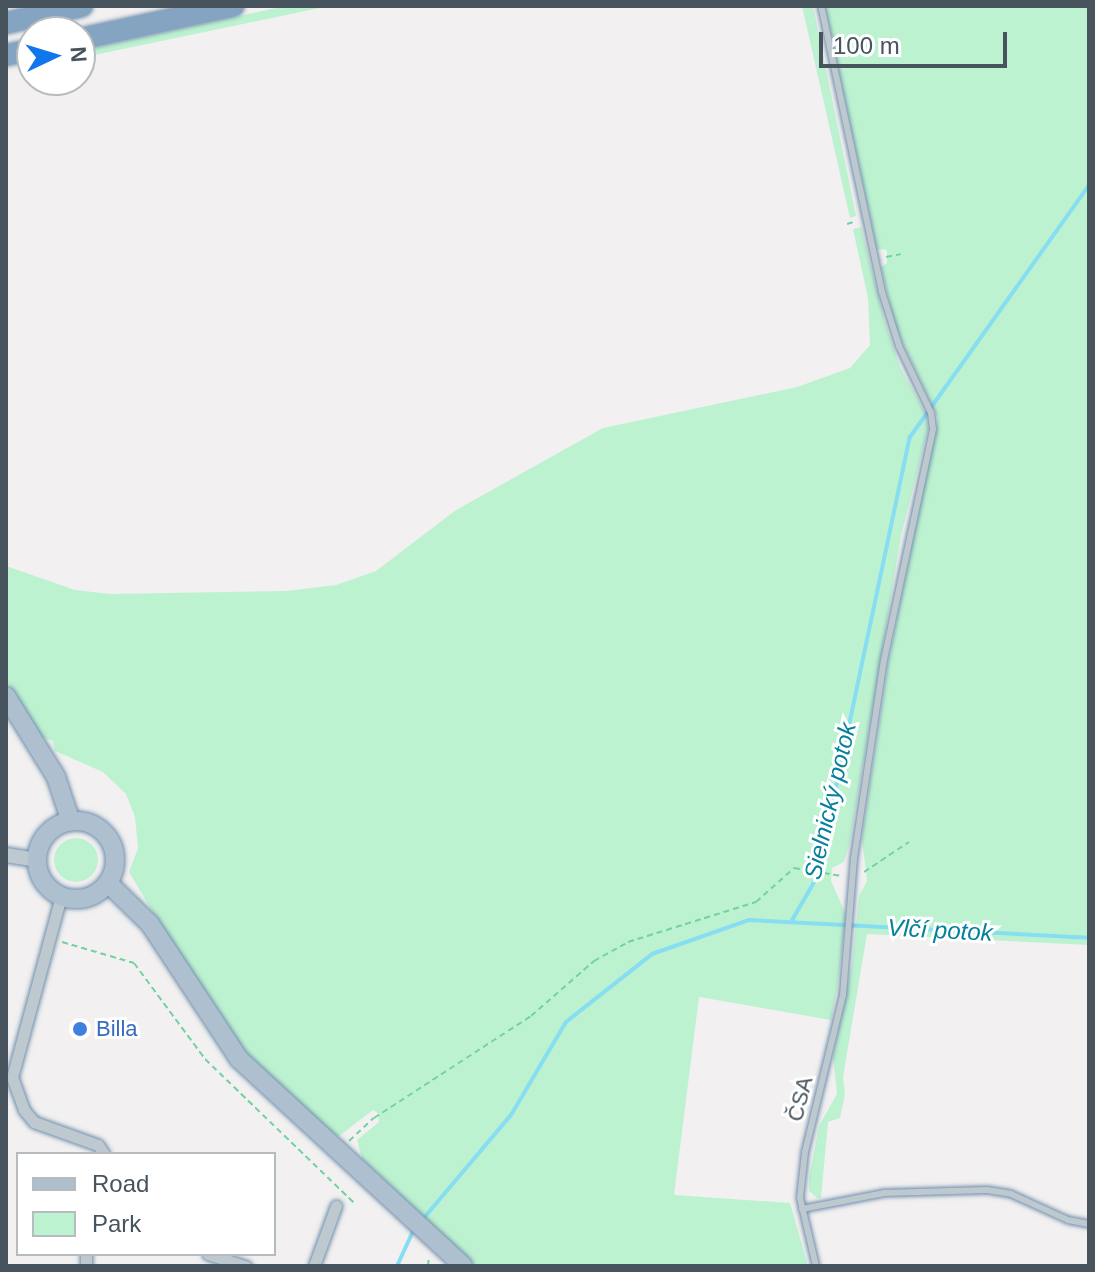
<!DOCTYPE html>
<meta charset="utf-8">
<style>
body{margin:0}
#map{position:relative;width:1095px;height:1272px;overflow:hidden;background:#f2f0f0;font-family:Helvetica,sans-serif}
div>[style]{position:absolute}
.green>*{inset:0;background:#bdf2d0}
.round{border-radius:50%}
.stream>*{height:4px;margin:-2px;padding:0 2px;transform-origin:2px;border-radius:2px;background:#87ddf1}
.path>*{height:2px;margin-top:-1px;transform-origin:0;background:repeating-linear-gradient(90deg,#73d2a0 0 6px,transparent 0 10px)}
.roads{filter:drop-shadow(0 0 2px #708fad) drop-shadow(0 0 2px #708fad)}
.service>*{height:6px;margin:-3px;padding:0 3px;transform-origin:3px;border-radius:3px;background:#bdc8cf}
.minor>*{height:11px;margin:-5.5px;padding:0 5.5px;transform-origin:5.5px;border-radius:5.5px;background:#bdc8cf}
.tertiary>*{height:14px;margin:-7px;padding:0 7px;transform-origin:7px;border-radius:7px;background:#bdc8cf}
.primary>*{height:18px;margin:-9px;padding:0 9px;transform-origin:9px;border-radius:9px;background:#aec0d0}
.primary>.ring{margin:-9px;padding:0;box-sizing:content-box;background:none;border:18px solid #aec0d0;border-radius:50%}
.motorway>*{height:20px;margin:-10px;padding:0 10px;transform-origin:10px;border-radius:10px;background:#85a4c1}
.dots>*{width:22px;height:22px;translate:-50% -50%;box-sizing:border-box;border:4px solid #fff;border-radius:50%}
span{translate:-50% -50%;white-space:nowrap;text-align:center;line-height:1.15;-webkit-text-stroke:6px #fff;paint-order:stroke}
.shop-label{font-size:22px;color:#366cbe}
.left{translate:0 -50%;text-align:left}
.street-label{font-size:22px;color:#47545e}
.water-label{font-size:24px;color:#07809b;font-style:italic}
.frame{position:absolute;inset:0;border:8px solid #47545e;pointer-events:none}
.legend{position:absolute;left:16px;top:1152px;width:260px;height:104px;box-sizing:border-box;background:#fff;border:2px solid #b5bbbf;margin:0;padding:10px 14px;list-style:none;font-size:24px;color:#47545e}
.legend li{display:flex;align-items:center;gap:16px;height:40px}
.legend b{width:40px;border:2px solid #b5bbbf}
.north{position:absolute;left:16px;top:16px;width:80px;height:80px;box-sizing:border-box;background:#fff;border:2px solid #b5bbbf;border-radius:50%;rotate:86deg;font-size:22px;font-weight:700;line-height:32px;text-align:center;color:#47545e}
.north::after{content:'';display:block;margin:auto;width:28px;height:36px;background:#1076ec;clip-path:polygon(50% 0,100% 100%,50% 72%,0 100%)}
.scale{position:absolute;left:819px;top:32px;width:188px;height:36px;box-sizing:border-box;border:4px solid #47545e;border-top:0;padding-left:10px;font-size:24px;line-height:28px;white-space:nowrap;color:#47545e;-webkit-text-stroke:6px #fff;paint-order:stroke}
</style>
<div id="map">
<div class="green">
<div style="clip-path:polygon(285px 6px,329px 6px,80px 58px,80px 51px)"></div>
<div style="clip-path:polygon(802px 6px,813px 6px,856px 216px,850px 218px)"></div>
<div style="clip-path:polygon(825px 6px,1089px 6px,1089px 945px,867px 934px,843px 1077px,845px 1094px,840px 1118px,828px 1122px,821px 1198px,817px 1198px,809px 1191px,809px 1178px,819px 1126px,837px 1094px,833px 1058px,852px 964px,859px 896px,867px 881px,862px 838px,889px 659px,938px 418px,896px 328px,881px 267px,887px 263px,887px 250px,877px 249px)"></div>
<div style="clip-path:polygon(861px 227px,885px 323px,900px 367px,927px 416px,928px 429px,901px 536px,850px 842px,844px 862px,832px 868px,831px 881px,846px 915px,837px 989px,831px 1020px,699px 997px,674px 1195px,790px 1203px,808px 1266px,476px 1266px,362px 1159px,357px 1140px,379px 1122px,378px 1113px,373px 1110px,339px 1136px,325px 1131px,239px 1046px,195px 983px,129px 872px,138px 848px,135px 817px,126px 794px,103px 772px,55px 751px,53px 741px,41px 737px,6px 680px,6px 566px,75px 590px,110px 594px,287px 591px,336px 585px,376px 571px,456px 510px,603px 428px,797px 387px,850px 368px,870px 345px,868px 298px,853px 229px)"></div>
<div class="round" style="left:54px;top:838px;width:44px;height:44px"></div>
</div>
<div class="stream">
<div style="left:791px;top:922px;width:52px;rotate:-60deg"></div>
<div style="left:817px;top:877px;width:450px;rotate:-78.1deg"></div>
<div style="left:910px;top:437px;width:309px;rotate:-54.6deg"></div>
<div style="left:423px;top:1219px;width:136px;rotate:-49.8deg"></div>
<div style="left:511px;top:1115px;width:108px;rotate:-59.4deg"></div>
<div style="left:566px;top:1022px;width:110px;rotate:-38.3deg"></div>
<div style="left:652px;top:954px;width:103px;rotate:-19.3deg"></div>
<div style="left:749px;top:920px;width:340px;rotate:3deg"></div>
<div style="left:397px;top:1266px;width:41px;rotate:-65.3deg"></div>
</div>
<div class="path">
<div style="left:847px;top:224px;width:9px;rotate:-18deg"></div>
<div style="left:886px;top:257px;width:15px;rotate:-11deg"></div>
<div style="left:864px;top:872px;width:54px;rotate:-33.7deg"></div>
<div style="left:62px;top:942px;width:75px;rotate:16.3deg"></div>
<div style="left:134px;top:963px;width:119px;rotate:53.5deg"></div>
<div style="left:205px;top:1059px;width:207px;rotate:44deg"></div>
<div style="left:349px;top:1141px;width:34px;rotate:-43deg"></div>
<div style="left:374px;top:1118px;width:187px;rotate:-33deg"></div>
<div style="left:531px;top:1016px;width:84px;rotate:-41.1deg"></div>
<div style="left:594px;top:961px;width:39px;rotate:-29deg"></div>
<div style="left:628px;top:942px;width:134px;rotate:-17.4deg"></div>
<div style="left:756px;top:902px;width:51px;rotate:-41.8deg"></div>
<div style="left:794px;top:868px;width:48px;rotate:9.7deg"></div>
<div style="left:428px;top:1266px;width:9px;rotate:-84deg"></div>
</div>
<div class="roads">
<div class="service">
<div style="left:802px;top:1209px;width:84px;rotate:-11deg"></div>
<div style="left:884px;top:1193px;width:103px;rotate:-1.7deg"></div>
<div style="left:987px;top:1190px;width:24px;rotate:9deg"></div>
<div style="left:1011px;top:1194px;width:63px;rotate:24.5deg"></div>
<div style="left:1068px;top:1220px;width:21px;rotate:11deg"></div>
<div style="left:816px;top:1266px;width:70px;rotate:-103.2deg"></div>
<div style="left:800px;top:1198px;width:46px;rotate:-83.8deg"></div>
<div style="left:805px;top:1152px;width:162px;rotate:-76.4deg"></div>
<div style="left:843px;top:995px;width:137px;rotate:-85.4deg"></div>
<div style="left:854px;top:858px;width:200px;rotate:-81.4deg"></div>
<div style="left:884px;top:660px;width:236px;rotate:-78deg"></div>
<div style="left:933px;top:429px;width:16px;rotate:-97deg"></div>
<div style="left:931px;top:413px;width:74px;rotate:-115.5deg"></div>
<div style="left:899px;top:346px;width:57px;rotate:-107.5deg"></div>
<div style="left:882px;top:292px;width:292px;rotate:-102deg"></div>
</div>
<div class="minor">
<div style="left:61px;top:896px;width:188px;rotate:105.1deg"></div>
<div style="left:12px;top:1077px;width:35px;rotate:70deg"></div>
<div style="left:24px;top:1110px;width:16px;rotate:50deg"></div>
<div style="left:34px;top:1122px;width:68px;rotate:19.8deg"></div>
<div style="left:98px;top:1145px;width:11px;rotate:56deg"></div>
<div style="left:208px;top:1254px;width:40px;rotate:18deg"></div>
<div style="left:86px;top:1266px;width:12px;rotate:-90deg"></div>
<div style="left:314px;top:1266px;width:64px;rotate:-69.9deg"></div>
</div>
<div class="tertiary">
<div style="left:6px;top:855px;width:31px;rotate:9deg"></div>
</div>
<div class="primary">
<div style="left:6px;top:696px;width:95px;rotate:58.3deg"></div>
<div style="left:56px;top:777px;width:47px;rotate:71.6deg"></div>
<div class="ring" style="left:37px;top:821px;width:60px;height:60px"></div>
<div style="left:108px;top:883px;width:59px;rotate:44.3deg"></div>
<div style="left:150px;top:924px;width:162px;rotate:56.6deg"></div>
<div style="left:239px;top:1059px;width:305px;rotate:42.7deg"></div>
</div>
<div class="motorway">
<div style="left:6px;top:23px;width:78px;rotate:-12.6deg"></div>
<div style="left:80px;top:39px;width:157px;rotate:-12.2deg"></div>
<div style="left:6px;top:55px;width:26px;rotate:-11deg"></div>
</div>
</div>
<div class="dots">
<div style="left:80px;top:1029px;background:#3f7fe0"></div>
</div>
<div class="shop-label">
<span class="left" style="left:96px;top:1029px">Billa</span>
</div>
<div class="street-label">
<span style="left:800px;top:1099px;rotate:-76deg">ČSA</span>
</div>
<div class="water-label">
<span style="left:830px;top:801px;rotate:-77deg">Sielnický potok</span>
<span style="left:940px;top:930px;rotate:3deg">Vlčí potok</span>
</div>
<div class="frame"></div>
<ul class="legend">
<li><b style="height:10px;background:#aec0d0"></b>Road</li>
<li><b style="height:22px;background:#bdf2d0"></b>Park</li>
</ul>
<div class="north">N</div>
<div class="scale">100 m</div>
</div>
